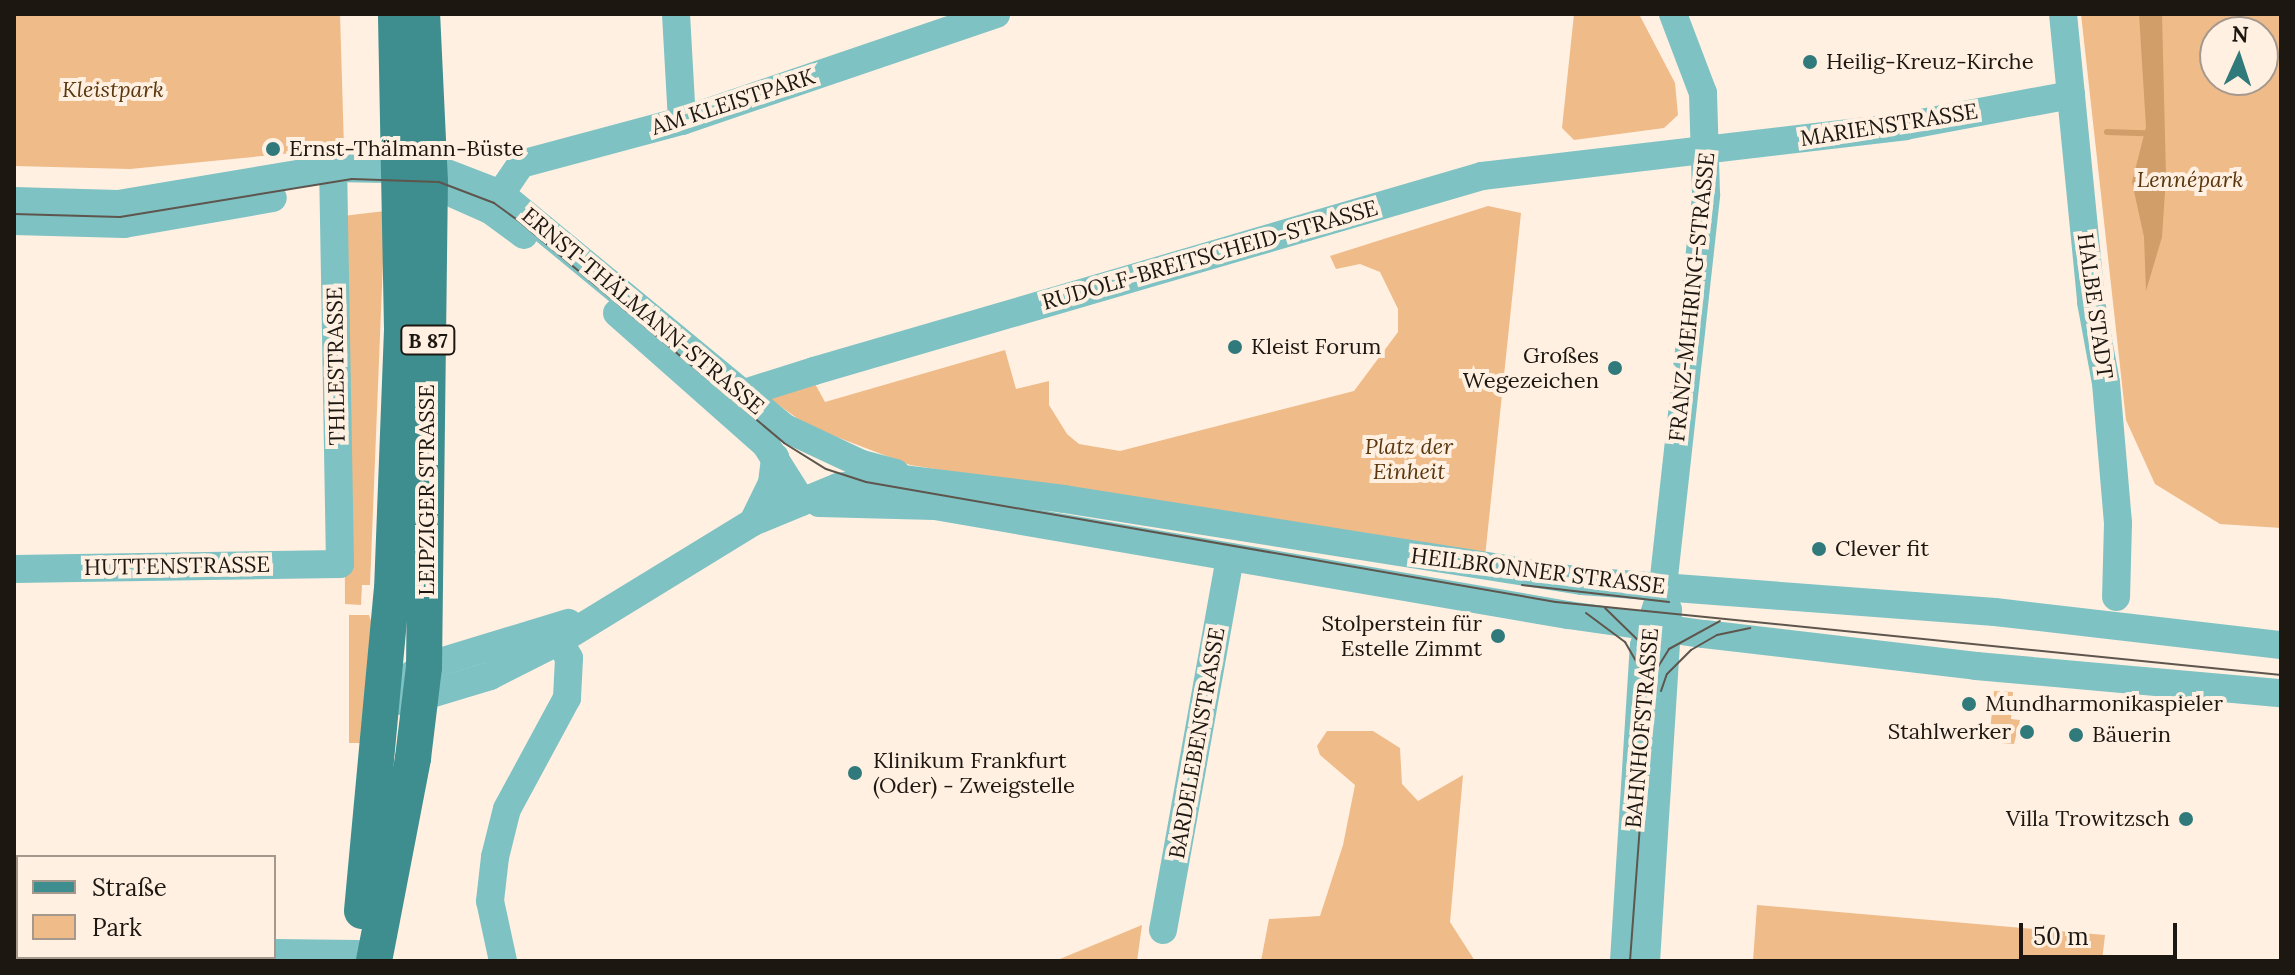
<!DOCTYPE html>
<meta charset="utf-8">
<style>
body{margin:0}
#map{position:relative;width:2295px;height:975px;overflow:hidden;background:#fff0e2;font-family:Lora,serif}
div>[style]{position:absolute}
.green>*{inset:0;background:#efbb89}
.water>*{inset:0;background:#d19d69}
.stream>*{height:6px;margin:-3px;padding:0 3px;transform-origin:3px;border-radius:3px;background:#d19d69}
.minor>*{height:28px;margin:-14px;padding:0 14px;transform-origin:14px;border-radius:14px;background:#7ec2c3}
.major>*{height:36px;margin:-18px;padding:0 18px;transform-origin:18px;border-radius:18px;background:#3e8e8f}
.tram>*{height:2px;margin:-1px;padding:0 1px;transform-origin:1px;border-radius:1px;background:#5e554d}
.dots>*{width:22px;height:22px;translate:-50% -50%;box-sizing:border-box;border:4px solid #fff0e2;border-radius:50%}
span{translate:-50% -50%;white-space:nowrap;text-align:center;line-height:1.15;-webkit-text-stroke:8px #fff0e2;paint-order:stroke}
.shield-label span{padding:2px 6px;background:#fff0e2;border:2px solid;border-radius:6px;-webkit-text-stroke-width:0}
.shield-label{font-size:20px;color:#1d1711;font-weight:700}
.poi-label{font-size:22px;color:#1d1711}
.left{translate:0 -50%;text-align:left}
.right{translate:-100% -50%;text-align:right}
.park-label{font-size:22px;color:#5b380f;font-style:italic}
.street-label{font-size:22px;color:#1d1711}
.frame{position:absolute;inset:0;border:16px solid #1d1711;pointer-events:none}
.legend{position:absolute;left:16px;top:855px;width:260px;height:104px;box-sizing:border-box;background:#fff0e2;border:2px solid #a5998e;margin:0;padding:10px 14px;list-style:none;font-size:24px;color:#1d1711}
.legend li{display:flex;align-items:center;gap:16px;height:40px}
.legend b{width:40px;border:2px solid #a5998e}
.north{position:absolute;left:2199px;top:16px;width:80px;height:80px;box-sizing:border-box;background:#fff0e2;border:2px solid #a5998e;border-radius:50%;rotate:3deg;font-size:22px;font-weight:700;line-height:32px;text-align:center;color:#1d1711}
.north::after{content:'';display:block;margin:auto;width:28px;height:36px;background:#317a7b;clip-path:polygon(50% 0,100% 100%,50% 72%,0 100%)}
.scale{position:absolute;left:2019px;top:923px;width:158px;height:36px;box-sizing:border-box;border:4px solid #1d1711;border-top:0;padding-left:10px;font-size:24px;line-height:28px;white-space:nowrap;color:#1d1711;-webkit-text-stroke:6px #fff0e2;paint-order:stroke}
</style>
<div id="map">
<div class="green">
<div style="clip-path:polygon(14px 14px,340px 14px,344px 148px,130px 169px,14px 166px)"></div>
<div style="clip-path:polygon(1574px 14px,1639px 14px,1675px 83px,1678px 115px,1664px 128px,1574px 140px,1562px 128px)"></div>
<div style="clip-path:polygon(evenodd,2081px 14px,2281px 14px,2281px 528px,2220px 524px,2155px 484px,2126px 420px,2081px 14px,2215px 32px,2263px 32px,2263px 80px,2215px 80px,2215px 32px)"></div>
<div style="clip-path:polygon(1488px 206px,1521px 213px,1485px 557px,910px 465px,808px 426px,766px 396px,813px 380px,825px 402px,1005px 350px,1016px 389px,1049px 381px,1049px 405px,1067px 434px,1079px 444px,1120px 451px,1354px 391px,1398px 332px,1398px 309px,1380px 272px,1360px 264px,1336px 269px,1330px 256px)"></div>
<div style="clip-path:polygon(385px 211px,370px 585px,362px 585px,361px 605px,345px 604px,343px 216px)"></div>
<div style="clip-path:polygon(349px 615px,369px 615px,372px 624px,367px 743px,349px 743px)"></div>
<div style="clip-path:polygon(1994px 691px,2013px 692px,2011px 719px,2020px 720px,2014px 744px,1989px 742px)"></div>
<div style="clip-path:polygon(1327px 731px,1373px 731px,1400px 748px,1402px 784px,1418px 801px,1463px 775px,1450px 922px,1475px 961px,1261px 961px,1269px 919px,1320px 916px,1343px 845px,1355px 785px,1320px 755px,1317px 746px)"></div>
<div style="clip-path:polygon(1757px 905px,2105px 935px,2102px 961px,1753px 961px)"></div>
<div style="clip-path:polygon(1142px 925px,1137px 961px,1055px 961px)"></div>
</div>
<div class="water">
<div style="clip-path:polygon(2139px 14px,2162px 14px,2166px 177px,2162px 237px,2146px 291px,2144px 237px,2132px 182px,2146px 127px)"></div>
</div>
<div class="stream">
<div style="left:2107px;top:132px;width:38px;rotate:2deg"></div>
</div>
<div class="minor">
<div style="left:676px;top:14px;width:107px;rotate:86.8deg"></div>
<div style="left:2063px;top:14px;width:289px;rotate:84.4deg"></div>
<div style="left:2091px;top:302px;width:82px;rotate:79.5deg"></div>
<div style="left:2106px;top:383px;width:141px;rotate:85.1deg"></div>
<div style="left:2118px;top:523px;width:74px;rotate:91.5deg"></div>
<div style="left:449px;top:192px;width:45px;rotate:23.7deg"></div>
<div style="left:490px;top:210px;width:42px;rotate:36.3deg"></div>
<div style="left:14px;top:201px;width:104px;rotate:1.7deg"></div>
<div style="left:118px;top:204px;width:218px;rotate:-9.5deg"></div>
<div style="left:333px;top:168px;width:106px;rotate:1.1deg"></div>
<div style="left:439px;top:170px;width:66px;rotate:21.2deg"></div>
<div style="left:501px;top:194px;width:368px;rotate:39.5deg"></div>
<div style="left:785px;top:428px;width:85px;rotate:25.1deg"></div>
<div style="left:862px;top:464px;width:35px;rotate:15deg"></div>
<div style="left:491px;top:208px;width:53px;rotate:-55.7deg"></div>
<div style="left:521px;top:164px;width:167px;rotate:-15deg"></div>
<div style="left:682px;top:121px;width:332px;rotate:-18.8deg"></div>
<div style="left:14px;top:221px;width:110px;rotate:1.6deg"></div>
<div style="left:124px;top:224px;width:151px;rotate:-9.9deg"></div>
<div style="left:617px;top:313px;width:199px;rotate:41.5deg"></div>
<div style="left:766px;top:445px;width:67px;rotate:57.7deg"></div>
<div style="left:727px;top:409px;width:21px;rotate:-47deg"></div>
<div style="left:741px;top:394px;width:77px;rotate:-17.5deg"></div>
<div style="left:814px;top:371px;width:696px;rotate:-16.27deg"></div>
<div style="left:1482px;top:176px;width:426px;rotate:-6.7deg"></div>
<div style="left:1905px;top:126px;width:169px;rotate:-10.6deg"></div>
<div style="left:819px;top:503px;width:116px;rotate:1.5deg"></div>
<div style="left:935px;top:506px;width:642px;rotate:9.77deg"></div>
<div style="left:1568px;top:615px;width:137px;rotate:8deg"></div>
<div style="left:1704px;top:634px;width:274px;rotate:6.7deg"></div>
<div style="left:1976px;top:666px;width:306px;rotate:5.1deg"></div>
<div style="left:753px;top:522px;width:43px;rotate:-64deg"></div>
<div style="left:772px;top:483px;width:26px;rotate:-83deg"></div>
<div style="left:14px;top:569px;width:326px;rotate:-0.9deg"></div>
<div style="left:340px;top:564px;width:396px;rotate:-91deg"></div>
<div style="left:404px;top:702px;width:90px;rotate:-16.8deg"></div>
<div style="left:490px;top:676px;width:77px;rotate:-26.9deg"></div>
<div style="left:559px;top:641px;width:228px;rotate:-31.5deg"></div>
<div style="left:753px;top:522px;width:92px;rotate:-22.4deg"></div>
<div style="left:838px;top:487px;width:57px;rotate:-9.1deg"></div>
<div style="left:894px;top:478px;width:171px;rotate:7deg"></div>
<div style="left:1064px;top:499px;width:524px;rotate:9deg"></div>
<div style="left:1582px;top:581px;width:414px;rotate:4.3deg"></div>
<div style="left:1995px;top:612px;width:288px;rotate:6.6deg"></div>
<div style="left:383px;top:703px;width:30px;rotate:-49deg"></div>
<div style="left:403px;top:680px;width:25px;rotate:-32deg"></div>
<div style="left:424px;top:667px;width:151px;rotate:-17deg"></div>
<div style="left:1163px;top:930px;width:379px;rotate:-79.8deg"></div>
<div style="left:14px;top:951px;width:4px"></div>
<div style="left:274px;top:953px;width:83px;rotate:0.7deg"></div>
<div style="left:503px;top:961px;width:61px;rotate:-102.2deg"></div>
<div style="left:490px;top:901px;width:44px;rotate:-83.5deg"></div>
<div style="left:495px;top:857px;width:49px;rotate:-76deg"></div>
<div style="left:507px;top:809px;width:126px;rotate:-61.6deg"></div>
<div style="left:567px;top:698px;width:40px;rotate:-87.1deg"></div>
<div style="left:569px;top:658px;width:20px;rotate:-120deg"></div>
<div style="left:1624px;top:961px;width:316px;rotate:-86.4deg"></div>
<div style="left:1644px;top:646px;width:63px;rotate:-72.4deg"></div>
<div style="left:1663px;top:586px;width:394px;rotate:-83.7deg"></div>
<div style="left:1706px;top:194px;width:101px;rotate:-91.7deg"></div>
<div style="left:1703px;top:93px;width:85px;rotate:-110.8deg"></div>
<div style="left:1646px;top:961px;width:352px;rotate:-86.4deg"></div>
</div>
<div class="major">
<div style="left:362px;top:911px;width:322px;rotate:-84.7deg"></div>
<div style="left:392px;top:590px;width:261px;rotate:-87.8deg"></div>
<div style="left:402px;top:329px;width:315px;rotate:-91.1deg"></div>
<div style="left:374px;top:961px;width:207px;rotate:-79.1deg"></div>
<div style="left:413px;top:758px;width:92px;rotate:-83.1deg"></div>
<div style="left:424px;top:667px;width:485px;rotate:-89.3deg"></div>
<div style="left:430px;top:182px;width:168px;rotate:-92.7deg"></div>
</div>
<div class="tram">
<div style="left:14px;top:214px;width:106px;rotate:1.6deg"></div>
<div style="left:120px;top:217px;width:235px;rotate:-9.3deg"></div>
<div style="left:352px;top:179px;width:87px;rotate:2deg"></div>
<div style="left:439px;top:182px;width:59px;rotate:20.9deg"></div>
<div style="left:494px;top:203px;width:32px;rotate:36deg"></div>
<div style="left:520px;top:222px;width:344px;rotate:39.9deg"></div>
<div style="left:784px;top:443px;width:49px;rotate:31.8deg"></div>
<div style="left:826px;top:469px;width:42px;rotate:18deg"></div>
<div style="left:866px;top:482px;width:700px;rotate:9.87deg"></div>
<div style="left:1556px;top:602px;width:729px;rotate:5.75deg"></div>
<div style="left:1522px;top:585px;width:148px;rotate:6.6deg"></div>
<div style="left:1605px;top:608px;width:54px;rotate:44.3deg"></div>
<div style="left:1644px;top:646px;width:36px;rotate:71deg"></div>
<div style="left:1586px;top:613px;width:49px;rotate:36.6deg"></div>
<div style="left:1625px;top:642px;width:38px;rotate:60deg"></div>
<div style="left:1661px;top:691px;width:18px;rotate:-71deg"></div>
<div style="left:1667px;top:674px;width:34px;rotate:-45deg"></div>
<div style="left:1691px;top:650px;width:30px;rotate:-30deg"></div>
<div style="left:1717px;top:635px;width:34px;rotate:-12deg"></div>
<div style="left:1630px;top:961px;width:262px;rotate:-85.8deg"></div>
<div style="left:1649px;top:700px;width:31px;rotate:-77deg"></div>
<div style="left:1656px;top:670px;width:25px;rotate:-58deg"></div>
<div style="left:1669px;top:649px;width:58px;rotate:-28.8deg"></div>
</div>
<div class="dots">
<div style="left:1810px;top:62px;background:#317a7b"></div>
<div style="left:273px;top:149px;background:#317a7b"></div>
<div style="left:1235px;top:347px;background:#317a7b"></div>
<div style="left:1615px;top:368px;background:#317a7b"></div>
<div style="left:1819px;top:549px;background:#317a7b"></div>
<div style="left:1498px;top:636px;background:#317a7b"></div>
<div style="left:1969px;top:704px;background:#317a7b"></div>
<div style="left:2027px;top:732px;background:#317a7b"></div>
<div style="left:2076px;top:735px;background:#317a7b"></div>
<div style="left:855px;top:773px;background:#317a7b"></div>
<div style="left:2186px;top:819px;background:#317a7b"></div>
</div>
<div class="shield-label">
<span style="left:428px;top:340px">B 87</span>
</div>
<div class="poi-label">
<span class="left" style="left:1826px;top:62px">Heilig-Kreuz-Kirche</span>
<span class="left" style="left:289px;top:149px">Ernst-Thälmann-Büste</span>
<span class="left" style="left:1251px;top:347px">Kleist Forum</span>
<span class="right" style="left:1599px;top:368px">Großes<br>Wegezeichen</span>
<span class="left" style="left:1835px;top:549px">Clever fit</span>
<span class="right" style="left:1482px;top:636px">Stolperstein für<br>Estelle Zimmt</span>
<span class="left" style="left:1985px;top:704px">Mundharmonikaspieler</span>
<span class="right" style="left:2011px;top:732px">Stahlwerker</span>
<span class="left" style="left:2092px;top:735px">Bäuerin</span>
<span class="left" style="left:873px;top:773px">Klinikum Frankfurt<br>(Oder) - Zweigstelle</span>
<span class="right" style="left:2170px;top:819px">Villa Trowitzsch</span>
</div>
<div class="park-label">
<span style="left:113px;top:90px">Kleistpark</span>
<span style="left:2190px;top:180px">Lennépark</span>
<span style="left:1409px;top:459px">Platz der<br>Einheit</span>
</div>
<div class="street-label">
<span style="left:733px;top:102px;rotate:-18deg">AM KLEISTPARK</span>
<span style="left:1889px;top:125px;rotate:-9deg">MARIENSTRASSE</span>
<span style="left:1210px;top:255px;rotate:-16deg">RUDOLF-BREITSCHEID-STRASSE</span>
<span style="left:1692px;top:297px;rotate:-84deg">FRANZ-MEHRING-STRASSE</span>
<span style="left:2095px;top:306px;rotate:82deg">HALBE STADT</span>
<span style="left:643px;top:311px;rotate:40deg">ERNST-THÄLMANN-STRASSE</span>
<span style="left:336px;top:366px;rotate:-91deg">THILESTRASSE</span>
<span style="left:427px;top:490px;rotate:-90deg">LEIPZIGER STRASSE</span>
<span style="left:177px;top:566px;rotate:-1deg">HUTTENSTRASSE</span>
<span style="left:1538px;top:571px;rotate:7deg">HEILBRONNER STRASSE</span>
<span style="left:1642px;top:728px;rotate:-85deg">BAHNHOFSTRASSE</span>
<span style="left:1197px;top:743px;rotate:-80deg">BARDELEBENSTRASSE</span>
</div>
<div class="frame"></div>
<ul class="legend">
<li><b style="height:10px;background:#3e8e8f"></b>Straße</li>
<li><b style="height:22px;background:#efbb89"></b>Park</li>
</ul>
<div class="north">N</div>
<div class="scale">50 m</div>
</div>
